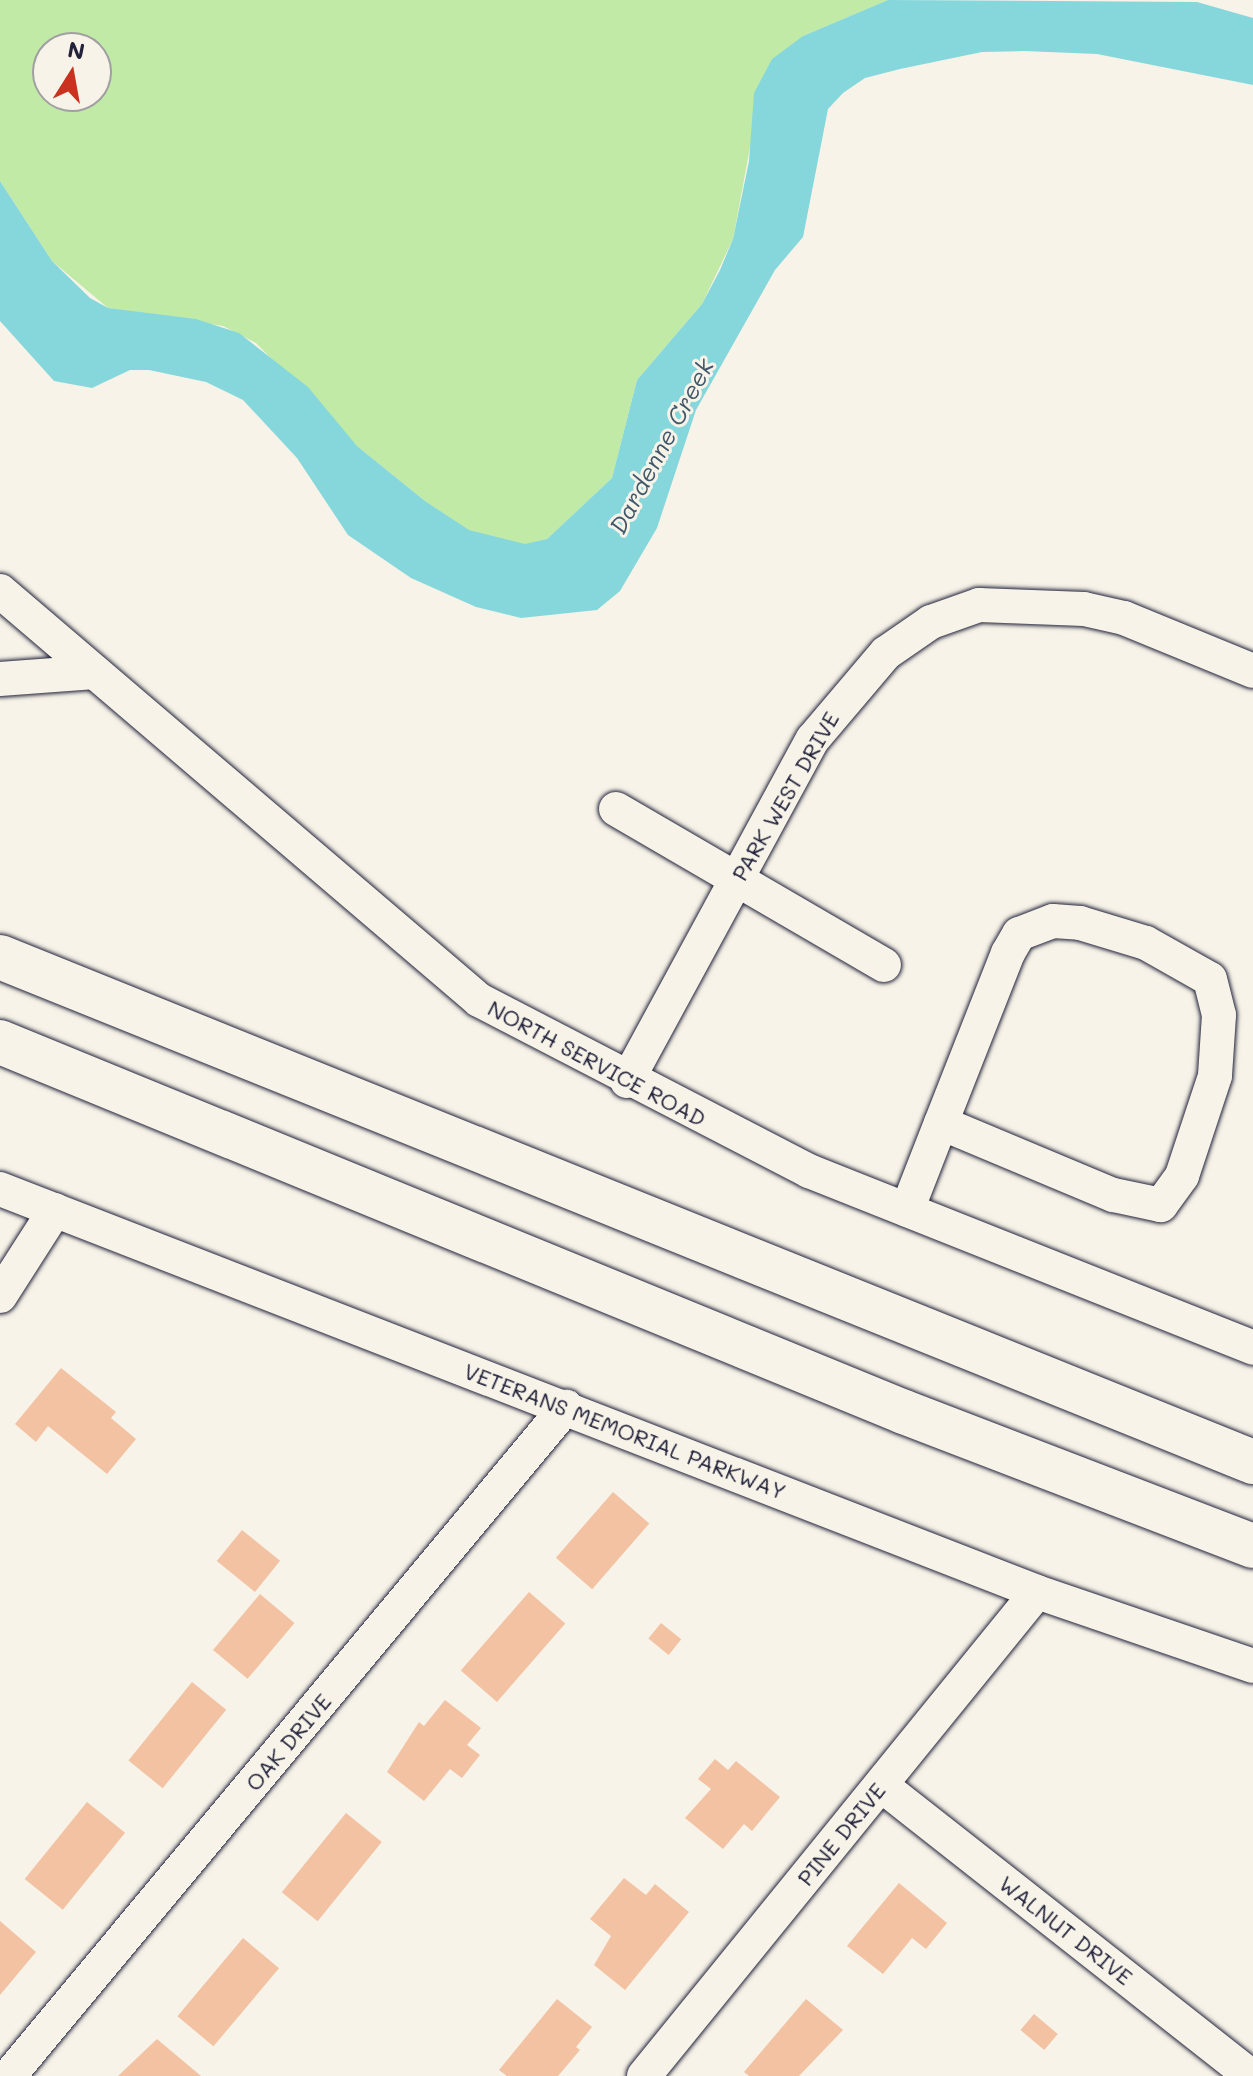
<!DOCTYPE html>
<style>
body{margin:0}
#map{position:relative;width:1253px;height:2076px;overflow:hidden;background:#f7f3e8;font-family:Mali,sans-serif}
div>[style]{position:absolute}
.green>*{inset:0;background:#c1eaa6}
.water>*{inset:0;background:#86d7dc}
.building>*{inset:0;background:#f2c2a2;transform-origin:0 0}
.roads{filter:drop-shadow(0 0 2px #22223b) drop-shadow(0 0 2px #22223b)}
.minor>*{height:34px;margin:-17px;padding:0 17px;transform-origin:17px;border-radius:17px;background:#f7f3e8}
.highway>*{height:44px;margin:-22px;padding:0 22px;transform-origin:22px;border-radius:22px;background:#f7f3e8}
span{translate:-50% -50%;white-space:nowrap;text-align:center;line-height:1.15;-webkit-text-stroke:6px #f7f3e8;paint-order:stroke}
.street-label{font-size:22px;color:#22223b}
.water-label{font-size:24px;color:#40586b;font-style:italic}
.north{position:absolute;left:32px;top:32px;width:80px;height:80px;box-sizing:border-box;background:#f7f3e8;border:2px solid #a29fa3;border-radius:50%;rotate:11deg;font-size:22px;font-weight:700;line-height:32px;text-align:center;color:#22223b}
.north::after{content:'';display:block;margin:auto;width:28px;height:36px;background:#c8321e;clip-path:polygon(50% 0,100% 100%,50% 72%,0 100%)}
</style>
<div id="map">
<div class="green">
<div style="clip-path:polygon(evenodd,0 0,888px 0,803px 36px,753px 131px,733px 239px,702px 304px,637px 380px,612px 478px,547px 539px,525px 545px,468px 530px,425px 501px,357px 446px,256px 343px,223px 326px,108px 308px,52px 261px,0 181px,0 0,48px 48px,96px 48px,96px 96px,48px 96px,48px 48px)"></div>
</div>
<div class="water">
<div style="clip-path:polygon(888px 0,1197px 2px,1253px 18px,1253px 85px,1097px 54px,1024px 51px,982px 52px,900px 69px,865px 78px,843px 93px,828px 109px,803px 237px,775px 270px,696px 410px,657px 528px,620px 591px,597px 610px,521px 618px,476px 607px,411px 578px,348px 535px,297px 458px,243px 400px,206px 382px,149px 370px,130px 370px,92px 388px,54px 381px,0 321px,0 181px,52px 261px,90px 298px,108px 308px,196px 319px,239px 333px,308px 387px,357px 446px,425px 501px,469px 530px,525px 544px,547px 539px,612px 478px,637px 380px,702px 304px,720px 270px,733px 239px,749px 161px,754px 93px,772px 59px,803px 36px)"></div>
</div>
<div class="building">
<div style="clip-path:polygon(61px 1368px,116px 1412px,111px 1418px,136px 1439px,107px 1474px,48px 1426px,36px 1442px,15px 1424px)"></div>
<div style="left:613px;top:1492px;width:48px;height:87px;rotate:41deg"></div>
<div style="left:242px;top:1530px;width:49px;height:40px;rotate:39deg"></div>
<div style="left:529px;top:1592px;width:48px;height:104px;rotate:41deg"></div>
<div style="left:260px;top:1594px;width:45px;height:73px;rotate:40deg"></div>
<div style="left:661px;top:1623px;width:26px;height:20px;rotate:39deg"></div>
<div style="left:192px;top:1682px;width:44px;height:101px;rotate:39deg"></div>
<div style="clip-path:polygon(445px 1700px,481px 1728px,467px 1745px,480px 1755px,462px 1778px,450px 1769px,424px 1801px,387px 1772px,419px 1722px,424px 1726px)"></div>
<div style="clip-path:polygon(715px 1759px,728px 1770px,736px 1761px,780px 1797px,752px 1831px,744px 1824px,723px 1849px,685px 1818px,711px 1789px,698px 1779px)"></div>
<div style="left:87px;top:1802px;width:49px;height:99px;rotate:39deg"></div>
<div style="left:346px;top:1813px;width:46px;height:102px;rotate:39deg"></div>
<div style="clip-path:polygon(624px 1878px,646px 1895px,655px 1884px,689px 1912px,625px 1990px,594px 1965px,611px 1936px,590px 1919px)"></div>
<div style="clip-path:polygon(899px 1883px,947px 1923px,926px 1949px,912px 1938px,883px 1974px,847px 1946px)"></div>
<div style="clip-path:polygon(0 1921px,36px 1952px,0 1995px)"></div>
<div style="left:243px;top:1938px;width:47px;height:102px;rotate:40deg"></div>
<div style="clip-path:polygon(557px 1999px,592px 2027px,576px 2047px,580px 2050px,558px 2076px,507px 2076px,499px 2070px)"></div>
<div style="clip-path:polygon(806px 1999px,843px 2030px,799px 2076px,749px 2076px,744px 2072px)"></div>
<div style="left:1034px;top:2014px;width:31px;height:21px;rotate:40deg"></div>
<div style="clip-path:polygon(157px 2039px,201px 2076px,118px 2076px)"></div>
</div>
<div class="roads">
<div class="minor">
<div style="left:0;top:591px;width:630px;rotate:40.49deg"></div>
<div style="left:479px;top:1000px;width:372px;rotate:27.4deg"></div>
<div style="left:809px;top:1171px;width:478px;rotate:21.7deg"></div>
<div style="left:0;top:679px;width:95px;rotate:-4.2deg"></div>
<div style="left:616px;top:809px;width:310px;rotate:30.2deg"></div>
<div style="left:627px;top:1081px;width:389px;rotate:-61.5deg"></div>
<div style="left:813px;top:739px;width:113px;rotate:-49.7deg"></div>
<div style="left:886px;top:653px;width:55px;rotate:-34.6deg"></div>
<div style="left:931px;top:622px;width:51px;rotate:-19.5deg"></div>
<div style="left:979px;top:605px;width:105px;rotate:2.2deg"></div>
<div style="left:1084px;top:609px;width:41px;rotate:12.7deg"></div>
<div style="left:1124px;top:618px;width:139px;rotate:22.3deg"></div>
<div style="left:0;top:1189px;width:1113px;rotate:21.24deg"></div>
<div style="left:1037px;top:1592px;width:228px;rotate:18.9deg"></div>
<div style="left:907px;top:1210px;width:93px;rotate:-68.7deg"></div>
<div style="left:941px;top:1123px;width:183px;rotate:-68.5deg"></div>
<div style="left:1008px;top:953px;width:22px;rotate:-60deg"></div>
<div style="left:1019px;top:934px;width:36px;rotate:-21deg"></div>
<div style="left:1053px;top:921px;width:27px;rotate:4deg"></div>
<div style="left:1080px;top:923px;width:69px;rotate:16.9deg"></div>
<div style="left:1146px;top:943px;width:73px;rotate:29.4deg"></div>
<div style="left:1210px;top:979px;width:37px;rotate:76deg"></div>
<div style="left:1219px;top:1015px;width:61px;rotate:93.8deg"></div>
<div style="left:1215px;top:1076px;width:105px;rotate:108.3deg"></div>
<div style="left:1182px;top:1176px;width:36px;rotate:126deg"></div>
<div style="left:1161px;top:1205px;width:49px;rotate:-168.2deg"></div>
<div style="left:1113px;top:1195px;width:186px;rotate:-157.3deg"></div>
<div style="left:0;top:1296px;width:102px;rotate:-57.4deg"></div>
<div style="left:881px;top:1785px;width:471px;rotate:38.2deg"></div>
<div style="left:9px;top:2076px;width:871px;rotate:-50.22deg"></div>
<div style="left:644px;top:2076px;width:623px;rotate:-50.92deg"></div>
</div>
<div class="highway">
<div style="left:0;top:957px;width:1351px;rotate:21.95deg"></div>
<div style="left:0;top:1042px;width:977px;rotate:22.26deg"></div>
<div style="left:904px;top:1412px;width:374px;rotate:21deg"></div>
</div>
</div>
<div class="street-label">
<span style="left:785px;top:796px;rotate:-60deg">PARK WEST DRIVE</span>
<span style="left:597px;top:1063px;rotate:28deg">NORTH SERVICE ROAD</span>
<span style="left:625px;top:1431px;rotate:21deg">VETERANS MEMORIAL PARKWAY</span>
<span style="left:288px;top:1742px;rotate:-50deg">OAK DRIVE</span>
<span style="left:841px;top:1834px;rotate:-51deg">PINE DRIVE</span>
<span style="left:1066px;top:1930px;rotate:38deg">WALNUT DRIVE</span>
</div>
<div class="water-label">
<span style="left:661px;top:446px;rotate:-62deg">Dardenne Creek</span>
</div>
<div class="north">N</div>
</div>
